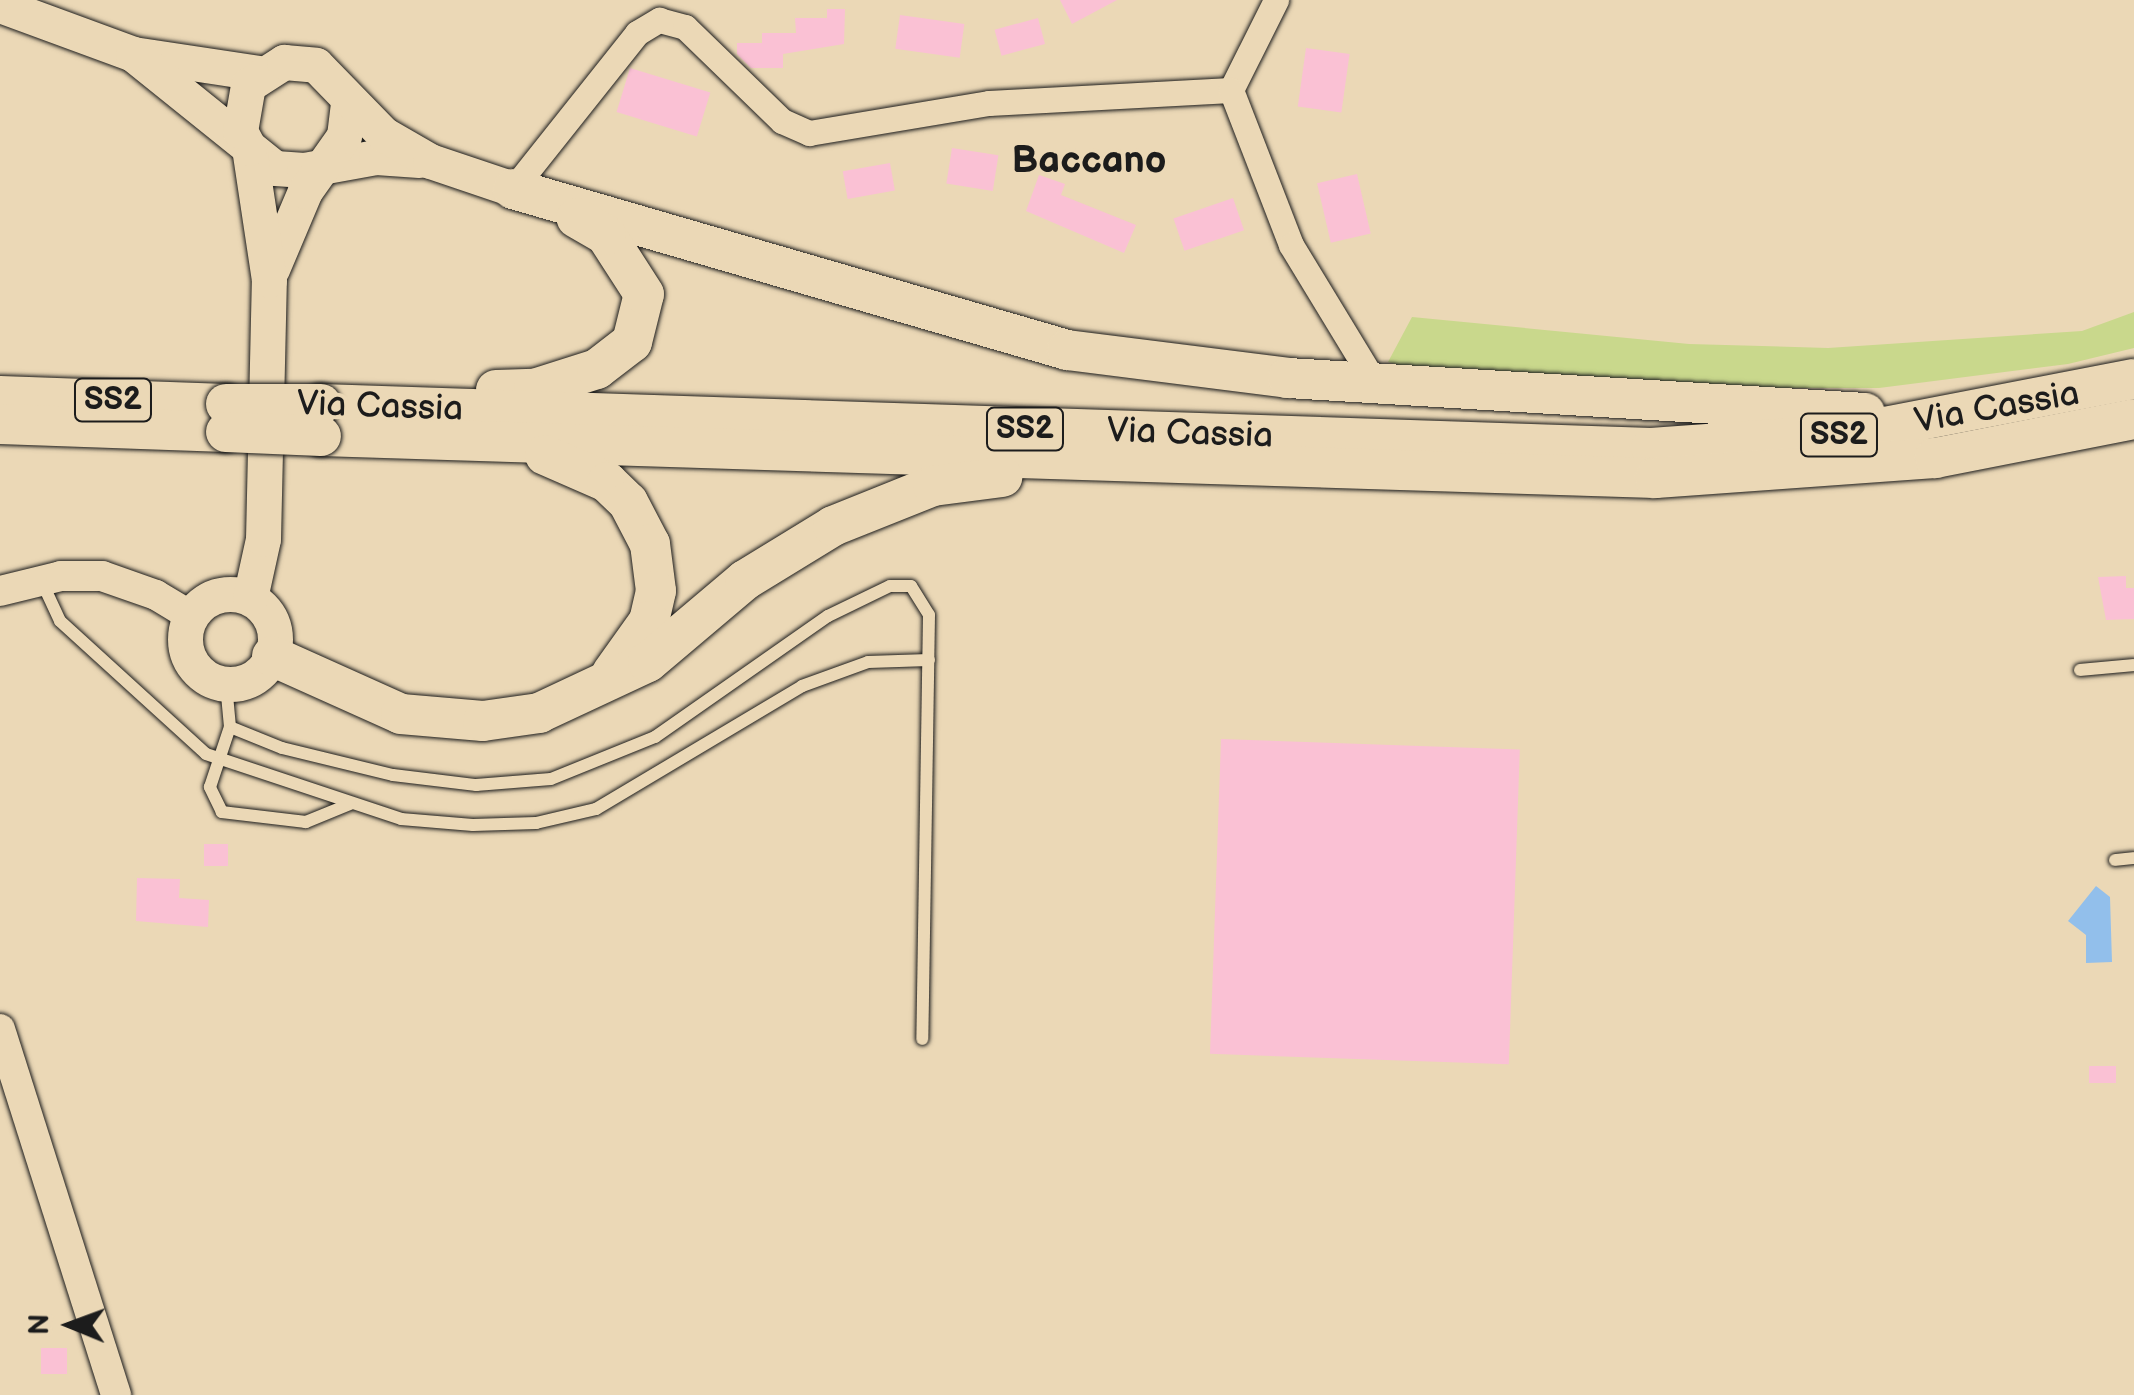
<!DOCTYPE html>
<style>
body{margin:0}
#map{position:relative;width:2134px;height:1395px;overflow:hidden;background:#ebd8b6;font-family:"Balsamiq Sans",sans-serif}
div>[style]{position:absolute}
.green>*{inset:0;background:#c9d88c}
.water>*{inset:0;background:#92bfeb}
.building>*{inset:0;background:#fac1d4;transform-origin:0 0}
.roads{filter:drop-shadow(0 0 2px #1c1c1c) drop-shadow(0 0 2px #1c1c1c)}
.service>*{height:12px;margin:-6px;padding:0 6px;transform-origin:6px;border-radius:6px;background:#ebd8b6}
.minor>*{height:25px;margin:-12.5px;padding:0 12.5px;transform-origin:12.5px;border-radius:12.5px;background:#ebd8b6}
.tertiary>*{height:30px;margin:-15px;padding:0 15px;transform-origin:15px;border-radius:15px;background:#ebd8b6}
.secondary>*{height:35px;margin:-17.5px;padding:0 17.5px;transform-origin:17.5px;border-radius:17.5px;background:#ebd8b6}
.secondary>.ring{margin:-17.5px;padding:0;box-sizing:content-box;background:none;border:35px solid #ebd8b6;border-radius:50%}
.trunk>*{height:40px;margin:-20px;padding:0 20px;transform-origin:20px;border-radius:20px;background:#ebd8b6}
.bridges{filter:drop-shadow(0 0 2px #1c1c1c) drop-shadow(0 0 2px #1c1c1c)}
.trunk-bridge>*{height:40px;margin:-20px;padding:0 20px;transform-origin:20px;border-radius:20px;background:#ebd8b6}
span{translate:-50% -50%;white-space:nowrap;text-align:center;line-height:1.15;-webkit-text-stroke:8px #ebd8b6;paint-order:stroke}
.shield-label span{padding:2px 8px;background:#ebd8b6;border:2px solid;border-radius:8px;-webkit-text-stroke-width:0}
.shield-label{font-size:32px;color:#1c1c1c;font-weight:700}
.street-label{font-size:35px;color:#1c1c1c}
.neighbourhood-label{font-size:38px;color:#1c1c1c;font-weight:700}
.north{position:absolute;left:20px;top:1275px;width:100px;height:100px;-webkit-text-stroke:8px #ebd8b6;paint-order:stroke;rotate:271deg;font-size:28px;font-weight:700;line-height:40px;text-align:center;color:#1c1c1c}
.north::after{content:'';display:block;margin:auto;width:35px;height:45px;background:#1c1c1c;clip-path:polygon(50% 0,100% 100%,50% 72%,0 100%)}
</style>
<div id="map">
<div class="green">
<div style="clip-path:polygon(2134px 312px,2134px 348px,2068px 364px,1879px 388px,1751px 388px,1413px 369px,1388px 362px,1412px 317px,1689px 344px,1828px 348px,2082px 331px)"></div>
</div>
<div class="water">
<div style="clip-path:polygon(2096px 886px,2110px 897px,2112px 962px,2086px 963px,2086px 935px,2068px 921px)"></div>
</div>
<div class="building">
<div style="clip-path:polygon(1060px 0,1117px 0,1072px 24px)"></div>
<div style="clip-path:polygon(827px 9px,845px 9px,844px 44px,783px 54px,783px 68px,751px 68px,737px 54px,737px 43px,762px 43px,762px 33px,796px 33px,795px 18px,827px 18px)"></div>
<div style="left:900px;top:15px;width:65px;height:34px;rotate:8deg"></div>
<div style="left:1038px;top:18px;width:27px;height:45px;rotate:75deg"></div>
<div style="left:1306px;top:48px;width:44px;height:59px;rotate:8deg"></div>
<div style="left:630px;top:68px;width:84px;height:46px;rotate:17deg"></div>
<div style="left:952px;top:148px;width:47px;height:36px;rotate:9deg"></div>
<div style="left:890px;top:163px;width:28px;height:48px;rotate:80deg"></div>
<div style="left:1357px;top:174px;width:61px;height:41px;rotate:77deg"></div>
<div style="clip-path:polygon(1039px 175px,1065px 184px,1061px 195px,1136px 225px,1124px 253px,1026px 211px)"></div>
<div style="left:1233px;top:198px;width:34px;height:63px;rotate:71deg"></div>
<div style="clip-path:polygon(2126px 576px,2126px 588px,2134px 588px,2134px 619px,2106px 620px,2098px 577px)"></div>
<div style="left:1221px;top:739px;width:299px;height:315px;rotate:2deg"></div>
<div style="left:204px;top:844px;width:24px;height:22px"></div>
<div style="clip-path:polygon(137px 878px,180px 879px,179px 898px,209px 900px,208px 927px,136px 921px)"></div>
<div style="left:2116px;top:1066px;width:17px;height:27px;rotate:90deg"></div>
<div style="left:41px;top:1348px;width:26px;height:26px"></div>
</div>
<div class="roads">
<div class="service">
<div style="left:41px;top:580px;width:45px;rotate:65.1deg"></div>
<div style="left:60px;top:621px;width:197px;rotate:42.3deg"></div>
<div style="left:206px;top:754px;width:206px;rotate:18.4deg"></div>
<div style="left:401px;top:819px;width:72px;rotate:4.8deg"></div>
<div style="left:473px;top:825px;width:63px;rotate:-1.8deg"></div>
<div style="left:536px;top:823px;width:62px;rotate:-13.1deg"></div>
<div style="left:596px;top:809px;width:240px;rotate:-30.8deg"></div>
<div style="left:802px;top:686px;width:70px;rotate:-20deg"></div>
<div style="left:868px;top:662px;width:61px;rotate:-1.9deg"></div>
<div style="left:2080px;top:670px;width:54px;rotate:-5.3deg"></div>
<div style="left:226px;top:684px;width:43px;rotate:84.7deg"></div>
<div style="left:350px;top:804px;width:48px;rotate:157.8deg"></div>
<div style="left:306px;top:822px;width:85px;rotate:-173.2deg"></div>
<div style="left:222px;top:812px;width:28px;rotate:-116deg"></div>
<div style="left:210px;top:787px;width:63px;rotate:-71.6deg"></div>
<div style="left:230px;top:727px;width:56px;rotate:22deg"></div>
<div style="left:282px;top:748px;width:114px;rotate:13.7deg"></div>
<div style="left:393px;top:775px;width:84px;rotate:6.9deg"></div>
<div style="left:476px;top:785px;width:75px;rotate:-4.6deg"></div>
<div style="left:551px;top:779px;width:112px;rotate:-22deg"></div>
<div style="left:655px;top:737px;width:211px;rotate:-35deg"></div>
<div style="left:828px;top:616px;width:69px;rotate:-25.8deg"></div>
<div style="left:890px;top:586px;width:21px"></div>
<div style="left:911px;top:586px;width:34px;rotate:58deg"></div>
<div style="left:929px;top:615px;width:424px;rotate:90.9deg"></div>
<div style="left:2115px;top:860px;width:19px;rotate:-6deg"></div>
</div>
<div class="minor">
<div style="left:1231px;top:90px;width:101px;rotate:-63.4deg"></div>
<div style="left:513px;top:189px;width:199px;rotate:-51.5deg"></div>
<div style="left:637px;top:33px;width:26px;rotate:-31deg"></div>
<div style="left:659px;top:20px;width:27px;rotate:15deg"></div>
<div style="left:685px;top:27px;width:135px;rotate:44.1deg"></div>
<div style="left:782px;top:121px;width:30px;rotate:24deg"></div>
<div style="left:809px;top:133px;width:182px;rotate:-9.5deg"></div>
<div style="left:989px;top:103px;width:242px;rotate:-3.1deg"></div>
<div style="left:1231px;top:90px;width:166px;rotate:68.8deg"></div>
<div style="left:1291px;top:245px;width:162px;rotate:58.7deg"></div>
</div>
<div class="tertiary">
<div style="left:0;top:591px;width:63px;rotate:-13.8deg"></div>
<div style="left:61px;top:576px;width:41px"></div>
<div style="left:102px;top:576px;width:57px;rotate:19.4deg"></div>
<div style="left:156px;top:595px;width:41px;rotate:31deg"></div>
<div style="left:0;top:1029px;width:384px;rotate:72.4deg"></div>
</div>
<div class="secondary">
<div style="left:0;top:5px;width:142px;rotate:20.2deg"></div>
<div style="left:133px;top:54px;width:126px;rotate:8.6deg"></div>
<div style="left:133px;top:54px;width:182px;rotate:38.8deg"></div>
<div style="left:275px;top:168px;width:29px;rotate:4deg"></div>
<div style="left:304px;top:170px;width:73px;rotate:-10.2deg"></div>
<div style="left:376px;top:157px;width:43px;rotate:4deg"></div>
<div style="left:272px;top:269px;width:85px;rotate:-67.1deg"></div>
<div style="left:305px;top:191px;width:67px;rotate:-54.7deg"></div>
<div style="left:344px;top:136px;width:32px;rotate:-83deg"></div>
<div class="ring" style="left:185px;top:594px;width:55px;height:55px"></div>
<div style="left:250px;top:598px;width:60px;rotate:-77.6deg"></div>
<div style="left:263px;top:539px;width:259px;rotate:-88.7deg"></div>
<div style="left:269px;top:280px;width:134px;rotate:-98.6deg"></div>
<div style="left:249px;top:148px;width:19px;rotate:-118deg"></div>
<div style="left:240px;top:131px;width:47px;rotate:-80.1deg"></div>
<div style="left:248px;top:85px;width:43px;rotate:-32.6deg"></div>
<div style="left:284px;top:62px;width:32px;rotate:5deg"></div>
<div style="left:316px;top:65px;width:96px;rotate:45.8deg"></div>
<div style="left:383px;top:134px;width:54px;rotate:29.9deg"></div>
<div style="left:430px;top:161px;width:88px;rotate:18.6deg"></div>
</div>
<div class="trunk">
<div style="left:513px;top:189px;width:577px;rotate:16.2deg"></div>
<div style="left:1067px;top:350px;width:223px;rotate:7.2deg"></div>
<div style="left:1288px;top:378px;width:578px;rotate:3.47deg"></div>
<div style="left:496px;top:390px;width:38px;rotate:-2deg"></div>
<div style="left:534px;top:389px;width:66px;rotate:-17.6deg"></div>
<div style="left:597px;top:369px;width:44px;rotate:-37.6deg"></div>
<div style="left:632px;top:342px;width:49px;rotate:-76deg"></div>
<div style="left:644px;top:294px;width:70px;rotate:-122.8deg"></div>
<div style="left:606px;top:235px;width:34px;rotate:-150deg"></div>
<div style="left:0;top:396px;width:226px;rotate:2deg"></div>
<div style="left:321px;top:404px;width:1331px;rotate:1.89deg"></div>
<div style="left:1651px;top:448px;width:197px;rotate:-4.1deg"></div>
<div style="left:1848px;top:434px;width:291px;rotate:-10.9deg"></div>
<div style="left:0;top:424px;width:226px;rotate:2deg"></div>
<div style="left:321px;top:436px;width:1335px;rotate:1.8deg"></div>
<div style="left:1655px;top:478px;width:281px;rotate:-4.1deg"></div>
<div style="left:1935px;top:458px;width:203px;rotate:-11.1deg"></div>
<div style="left:545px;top:455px;width:68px;rotate:23.5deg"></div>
<div style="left:607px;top:482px;width:29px;rotate:44deg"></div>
<div style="left:628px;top:502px;width:47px;rotate:62.4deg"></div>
<div style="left:650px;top:544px;width:47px;rotate:82.7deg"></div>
<div style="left:656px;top:591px;width:31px;rotate:103deg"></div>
<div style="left:649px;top:621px;width:64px;rotate:125.4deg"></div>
<div style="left:272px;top:656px;width:141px;rotate:24.2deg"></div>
<div style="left:401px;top:714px;width:82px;rotate:4.9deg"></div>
<div style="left:483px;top:721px;width:57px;rotate:-8.1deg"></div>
<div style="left:539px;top:713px;width:120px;rotate:-25.1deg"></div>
<div style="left:648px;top:662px;width:127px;rotate:-40.2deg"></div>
<div style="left:745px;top:580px;width:103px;rotate:-31.5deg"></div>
<div style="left:833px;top:526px;width:108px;rotate:-21.8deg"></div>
<div style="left:933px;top:486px;width:70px;rotate:-7.4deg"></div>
</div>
</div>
<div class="bridges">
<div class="trunk-bridge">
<div style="left:226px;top:404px;width:95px"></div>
<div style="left:226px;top:432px;width:95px;rotate:2.4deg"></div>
</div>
</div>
<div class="shield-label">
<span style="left:113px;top:400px">SS2</span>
<span style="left:1025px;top:429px">SS2</span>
<span style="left:1839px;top:435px">SS2</span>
</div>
<div class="street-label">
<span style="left:380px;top:407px;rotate:2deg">Via Cassia</span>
<span style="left:1997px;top:408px;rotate:-10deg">Via Cassia</span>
<span style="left:1190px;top:434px;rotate:2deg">Via Cassia</span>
</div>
<div class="neighbourhood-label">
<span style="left:1089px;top:161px">Baccano</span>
</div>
<div class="north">N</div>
</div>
